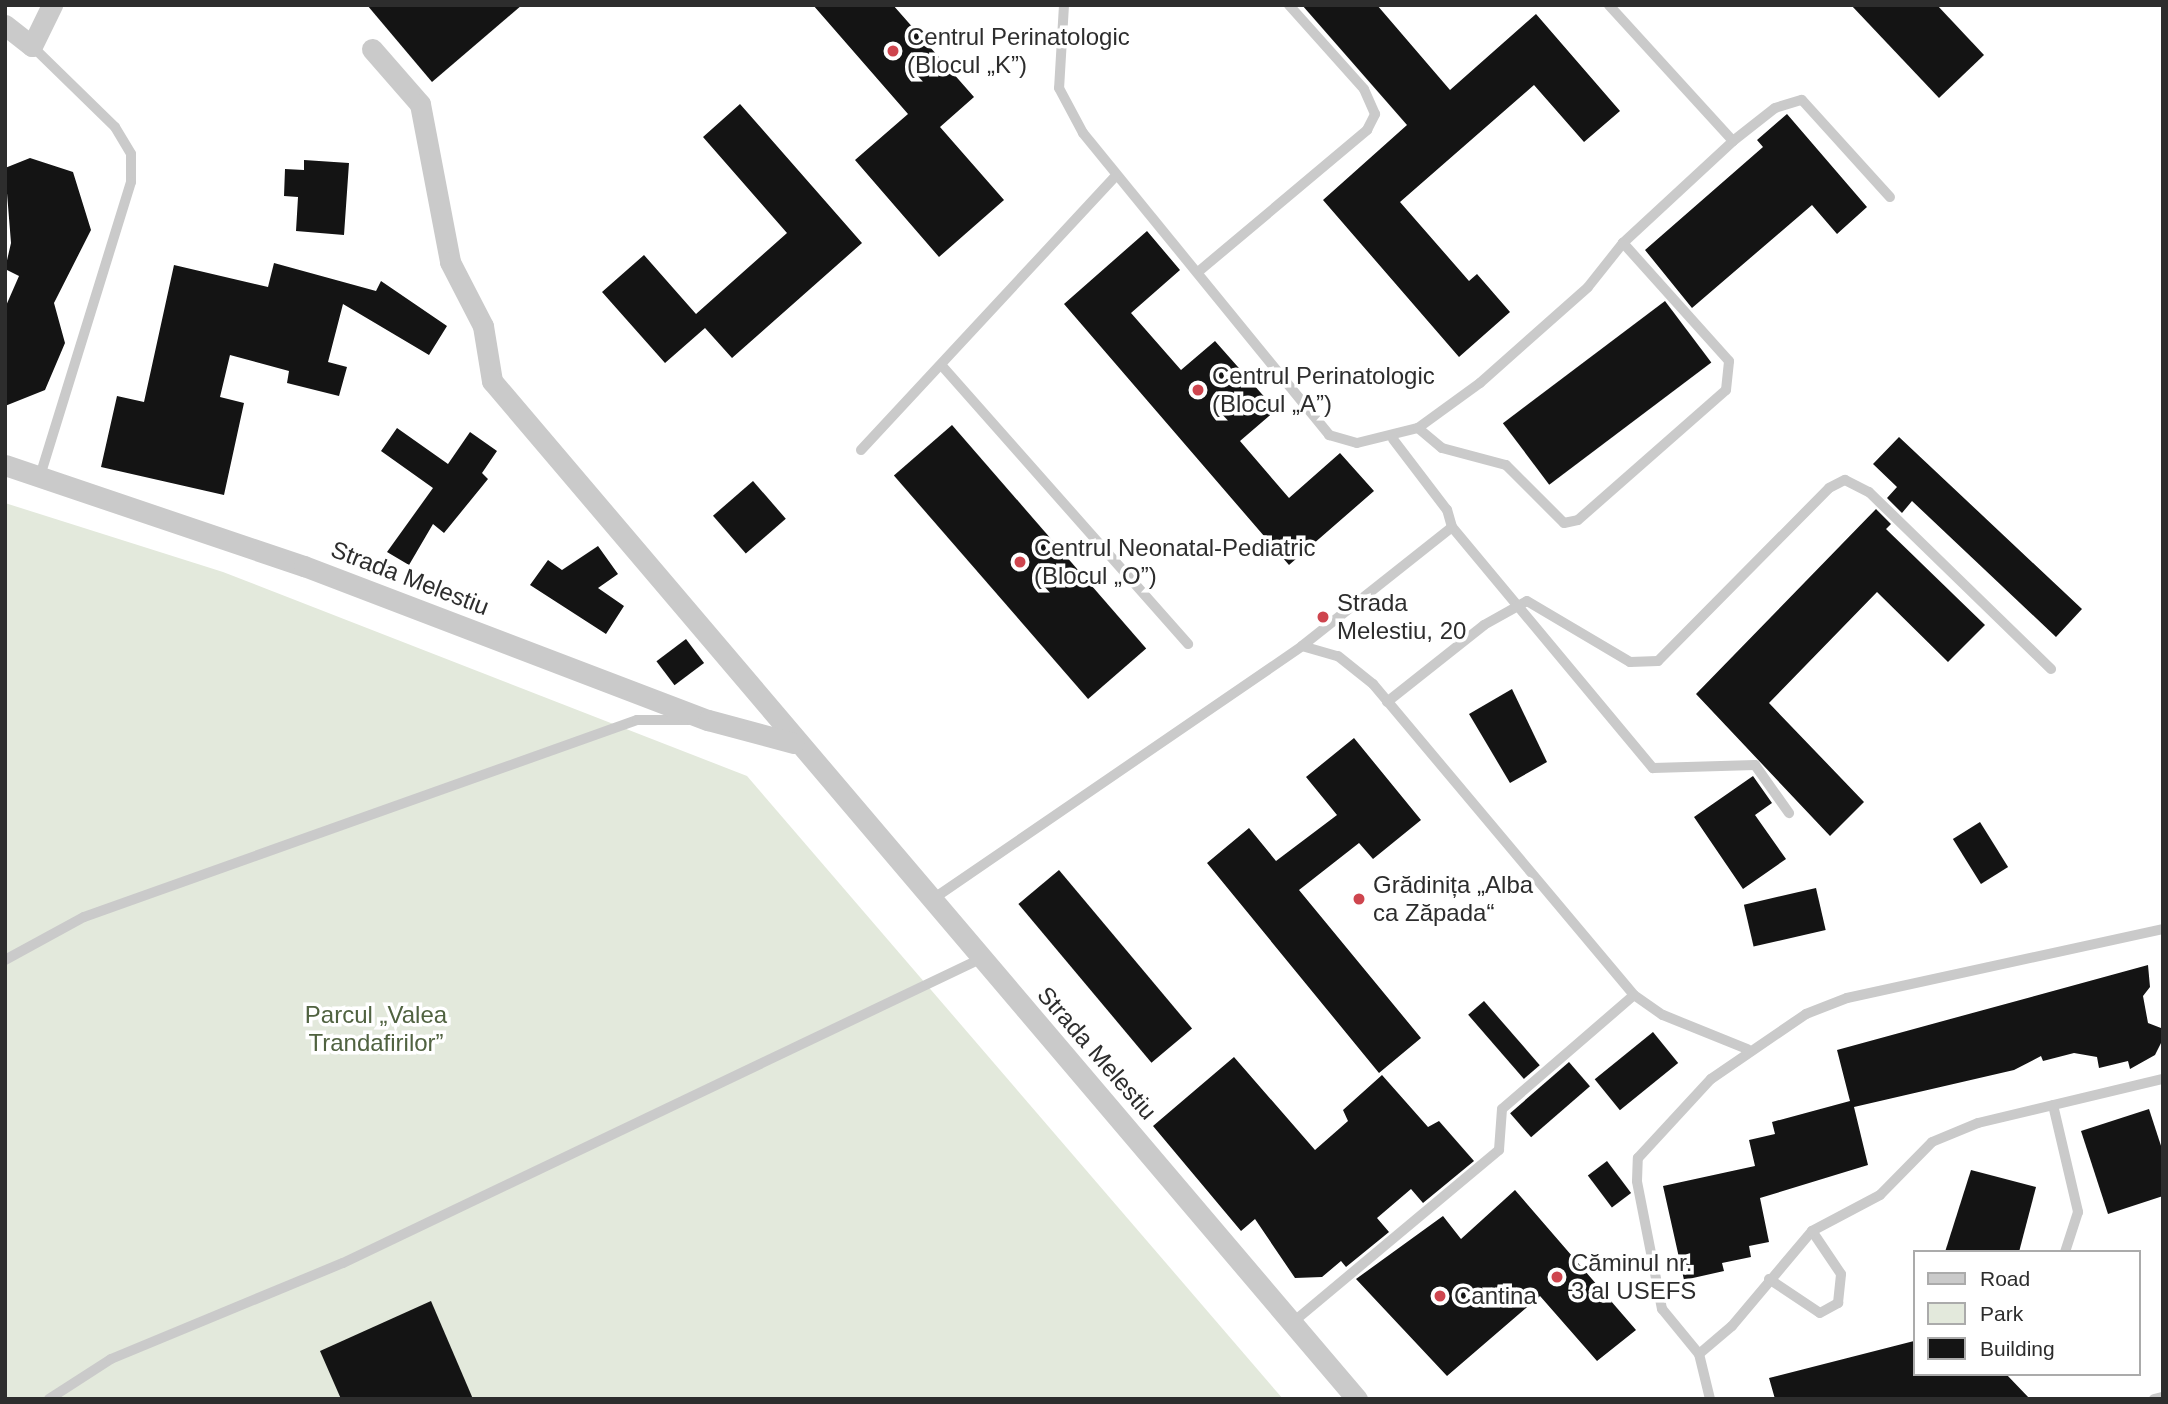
<!DOCTYPE html>
<meta charset="utf-8">
<style>
body{margin:0}
#map{position:relative;width:2168px;height:1404px;overflow:hidden;background:#fff;font-family:Helvetica,sans-serif}
div>[style]{position:absolute}
.green>*{inset:0;background:#e3e9dc}
.building>*{inset:0;background:#141414;transform-origin:0 0}
.service>*{height:10px;margin:-5px;padding:0 5px;transform-origin:5px;border-radius:5px;background:#cacaca}
.minor>*{height:21px;margin:-10.5px;padding:0 10.5px;transform-origin:10.5px;border-radius:10.5px;background:#cacaca}
.dots>*{width:19px;height:19px;translate:-50% -50%;box-sizing:border-box;border:4px solid #fff;border-radius:50%}
span{translate:-50% -50%;white-space:nowrap;text-align:center;line-height:1.15;-webkit-text-stroke:7px #fff;paint-order:stroke}
.poi-label{font-size:24px;color:#2d2d2d}
.left{translate:0 -50%;text-align:left}
.street-label{font-size:24px;color:#2d2d2d}
.park-label{font-size:24px;color:#506240}
.frame{position:absolute;inset:0;border:7px solid #2d2d2d;pointer-events:none}
.legend{position:absolute;left:1913px;top:1250px;width:228px;height:126px;box-sizing:border-box;background:#fff;border:2px solid #ababab;margin:0;padding:9px 12px;list-style:none;font-size:21px;color:#2d2d2d}
.legend li{display:flex;align-items:center;gap:14px;height:35px}
.legend b{width:35px;border:2px solid #ababab}
</style>
<div id="map">
<div class="green">
<div style="clip-path:polygon(5px 503px,223px 572px,747px 776px,1283px 1399px,5px 1399px)"></div>
</div>
<div class="building">
<div style="clip-path:polygon(367px 5px,522px 5px,432px 82px)"></div>
<div style="clip-path:polygon(813px 5px,893px 5px,974px 97px,940px 127px,1004px 200px,939px 257px,855px 160px,908px 114px)"></div>
<div style="clip-path:polygon(1302px 5px,1377px 5px,1450px 90px,1536px 14px,1620px 111px,1584px 142px,1534px 85px,1400px 202px,1469px 281px,1477px 274px,1510px 312px,1459px 357px,1323px 200px,1407px 125px)"></div>
<div style="clip-path:polygon(1851px 5px,1937px 5px,1984px 55px,1939px 98px)"></div>
<div style="clip-path:polygon(740px 104px,862px 243px,732px 358px,705px 328px,665px 363px,602px 292px,644px 255px,696px 314px,787px 233px,703px 137px)"></div>
<div style="clip-path:polygon(1787px 114px,1867px 207px,1837px 234px,1812px 205px,1692px 308px,1645px 250px,1763px 147px,1757px 140px)"></div>
<div style="clip-path:polygon(30px 158px,73px 172px,91px 230px,54px 303px,65px 343px,45px 390px,5px 406px,5px 308px,19px 276px,5px 269px,11px 243px,5px 168px)"></div>
<div style="clip-path:polygon(304px 160px,349px 163px,344px 235px,296px 231px,298px 197px,284px 196px,285px 169px,304px 170px)"></div>
<div style="clip-path:polygon(1147px 231px,1180px 270px,1131px 313px,1181px 370px,1215px 341px,1276px 410px,1240px 441px,1289px 498px,1340px 453px,1374px 491px,1289px 565px,1064px 304px)"></div>
<div style="clip-path:polygon(274px 263px,376px 291px,381px 281px,447px 326px,429px 355px,343px 304px,328px 362px,347px 367px,339px 396px,287px 383px,289px 371px,230px 355px,220px 397px,244px 403px,224px 495px,101px 467px,117px 396px,144px 402px,174px 265px,268px 287px)"></div>
<div style="left:1665px;top:301px;width:77px;height:203px;rotate:53deg"></div>
<div style="left:952px;top:425px;width:296px;height:77px;rotate:49deg"></div>
<div style="clip-path:polygon(397px 428px,448px 464px,470px 432px,497px 451px,482px 473px,488px 479px,444px 533px,433px 524px,409px 565px,387px 552px,433px 488px,381px 451px)"></div>
<div style="clip-path:polygon(1899px 437px,2082px 609px,2056px 637px,1912px 501px,1902px 513px,1887px 498px,1897px 487px,1873px 464px)"></div>
<div style="left:753px;top:481px;width:50px;height:53px;rotate:49deg"></div>
<div style="clip-path:polygon(1876px 509px,1891px 524px,1886px 529px,1985px 625px,1948px 662px,1877px 592px,1769px 703px,1864px 802px,1830px 836px,1696px 694px)"></div>
<div style="clip-path:polygon(598px 546px,618px 574px,598px 588px,624px 606px,606px 634px,530px 585px,548px 560px,562px 570px)"></div>
<div style="left:686px;top:639px;width:30px;height:37px;rotate:53deg"></div>
<div style="clip-path:polygon(1512px 689px,1547px 762px,1510px 783px,1469px 714px)"></div>
<div style="clip-path:polygon(1354px 738px,1421px 820px,1373px 859px,1359px 843px,1299px 890px,1421px 1038px,1379px 1073px,1207px 863px,1249px 828px,1276px 861px,1337px 815px,1306px 777px)"></div>
<div style="clip-path:polygon(1753px 776px,1772px 803px,1755px 815px,1786px 859px,1743px 889px,1694px 817px)"></div>
<div style="left:1980px;top:822px;width:53px;height:32px;rotate:58deg"></div>
<div style="left:1059px;top:870px;width:207px;height:53px;rotate:50deg"></div>
<div style="left:1816px;top:888px;width:43px;height:74px;rotate:77deg"></div>
<div style="clip-path:polygon(2148px 965px,2150px 987px,2143px 996px,2148px 1023px,2161px 1028px,2163px 1039px,2155px 1055px,2130px 1069px,2128px 1061px,2099px 1068px,2097px 1057px,2074px 1053px,2043px 1061px,2041px 1056px,2014px 1070px,1854px 1107px,1868px 1165px,1760px 1198px,1769px 1242px,1749px 1246px,1751px 1257px,1722px 1263px,1724px 1271px,1684px 1280px,1663px 1186px,1755px 1166px,1749px 1140px,1775px 1134px,1772px 1122px,1850px 1101px,1837px 1050px)"></div>
<div style="left:1484px;top:1001px;width:85px;height:21px;rotate:49deg"></div>
<div style="left:1653px;top:1032px;width:40px;height:75px;rotate:51deg"></div>
<div style="clip-path:polygon(1234px 1057px,1315px 1150px,1348px 1121px,1343px 1110px,1382px 1075px,1428px 1127px,1439px 1121px,1474px 1161px,1423px 1203px,1411px 1189px,1377px 1218px,1389px 1232px,1346px 1267px,1341px 1261px,1322px 1277px,1295px 1278px,1255px 1219px,1241px 1231px,1153px 1126px)"></div>
<div style="left:1569px;top:1062px;width:32px;height:78px;rotate:49deg"></div>
<div style="clip-path:polygon(2149px 1109px,2163px 1152px,2163px 1196px,2108px 1214px,2081px 1131px)"></div>
<div style="left:1607px;top:1161px;width:40px;height:24px;rotate:53deg"></div>
<div style="clip-path:polygon(1971px 1170px,2036px 1187px,2019px 1252px,1945px 1252px)"></div>
<div style="clip-path:polygon(1515px 1190px,1636px 1330px,1597px 1361px,1540px 1296px,1447px 1376px,1356px 1279px,1443px 1216px,1461px 1239px)"></div>
<div style="clip-path:polygon(431px 1301px,473px 1399px,341px 1399px,320px 1351px)"></div>
<div style="clip-path:polygon(1914px 1341px,1914px 1374px,2006px 1374px,2030px 1399px,1775px 1399px,1769px 1378px)"></div>
</div>
<div class="service">
<div style="left:1064px;top:5px;width:83px;rotate:93.4deg"></div>
<div style="left:1059px;top:88px;width:51px;rotate:61.9deg"></div>
<div style="left:1083px;top:133px;width:390px;rotate:50.8deg"></div>
<div style="left:1329px;top:435px;width:29px;rotate:16deg"></div>
<div style="left:1357px;top:443px;width:63px;rotate:-13.8deg"></div>
<div style="left:1418px;top:428px;width:77px;rotate:-36deg"></div>
<div style="left:1480px;top:383px;width:144px;rotate:-41.6deg"></div>
<div style="left:1588px;top:287px;width:56px;rotate:-51.5deg"></div>
<div style="left:1623px;top:243px;width:150px;rotate:-42.8deg"></div>
<div style="left:1733px;top:141px;width:184px;rotate:-132.4deg"></div>
<div style="left:32px;top:46px;width:116px;rotate:44.3deg"></div>
<div style="left:115px;top:127px;width:31px;rotate:59deg"></div>
<div style="left:131px;top:154px;width:28px;rotate:90deg"></div>
<div style="left:131px;top:182px;width:308px;rotate:107.2deg"></div>
<div style="left:1733px;top:141px;width:53px;rotate:-38.2deg"></div>
<div style="left:1775px;top:108px;width:28px;rotate:-17deg"></div>
<div style="left:1802px;top:100px;width:131px;rotate:47.8deg"></div>
<div style="left:1198px;top:272px;width:221px;rotate:-40deg"></div>
<div style="left:1367px;top:130px;width:18px;rotate:-63deg"></div>
<div style="left:1375px;top:114px;width:27px;rotate:-114deg"></div>
<div style="left:1364px;top:89px;width:113px;rotate:-131.8deg"></div>
<div style="left:943px;top:367px;width:370px;rotate:48.5deg"></div>
<div style="left:1418px;top:428px;width:31px;rotate:40deg"></div>
<div style="left:1442px;top:448px;width:66px;rotate:14.9deg"></div>
<div style="left:1506px;top:465px;width:82px;rotate:45deg"></div>
<div style="left:1564px;top:523px;width:14px;rotate:-12deg"></div>
<div style="left:1578px;top:520px;width:197px;rotate:-41.3deg"></div>
<div style="left:1726px;top:390px;width:29px;rotate:-84deg"></div>
<div style="left:1729px;top:361px;width:159px;rotate:-131.9deg"></div>
<div style="left:861px;top:450px;width:373px;rotate:-47.1deg"></div>
<div style="left:1452px;top:527px;width:314px;rotate:50.2deg"></div>
<div style="left:1653px;top:768px;width:102px;rotate:-1.7deg"></div>
<div style="left:1755px;top:765px;width:59px;rotate:54.7deg"></div>
<div style="left:1302px;top:646px;width:37px;rotate:16deg"></div>
<div style="left:1338px;top:656px;width:45px;rotate:38.7deg"></div>
<div style="left:1373px;top:684px;width:406px;rotate:50deg"></div>
<div style="left:1634px;top:995px;width:35px;rotate:35deg"></div>
<div style="left:1663px;top:1015px;width:91px;rotate:22deg"></div>
<div style="left:1387px;top:702px;width:124px;rotate:-38.4deg"></div>
<div style="left:1484px;top:625px;width:49px;rotate:-29.2deg"></div>
<div style="left:1527px;top:601px;width:120px;rotate:30.6deg"></div>
<div style="left:1630px;top:662px;width:28px;rotate:-2deg"></div>
<div style="left:1658px;top:661px;width:243px;rotate:-45.3deg"></div>
<div style="left:1829px;top:488px;width:18px;rotate:-27deg"></div>
<div style="left:1845px;top:480px;width:27px;rotate:27deg"></div>
<div style="left:1869px;top:492px;width:254px;rotate:44.2deg"></div>
<div style="left:930px;top:901px;width:451px;rotate:-34.4deg"></div>
<div style="left:1302px;top:646px;width:191px;rotate:-38.4deg"></div>
<div style="left:1452px;top:527px;width:18px;rotate:-106deg"></div>
<div style="left:1447px;top:510px;width:89px;rotate:-127.3deg"></div>
<div style="left:5px;top:960px;width:90px;rotate:-28.6deg"></div>
<div style="left:84px;top:917px;width:587px;rotate:-19.61deg"></div>
<div style="left:637px;top:720px;width:54px"></div>
<div style="left:2053px;top:1105px;width:110px;rotate:76.8deg"></div>
<div style="left:2078px;top:1212px;width:42px;rotate:108deg"></div>
<div style="left:1769px;top:1279px;width:61px;rotate:33.7deg"></div>
<div style="left:1820px;top:1313px;width:21px;rotate:-29deg"></div>
<div style="left:1838px;top:1303px;width:29px;rotate:-84deg"></div>
<div style="left:1841px;top:1274px;width:52px;rotate:-124deg"></div>
<div style="left:1292px;top:1323px;width:270px;rotate:-39.9deg"></div>
<div style="left:1499px;top:1150px;width:41px;rotate:-85.8deg"></div>
<div style="left:1502px;top:1109px;width:174px;rotate:-40.8deg"></div>
<div style="left:1699px;top:1354px;width:43px;rotate:-40.3deg"></div>
<div style="left:1732px;top:1326px;width:124px;rotate:-49.9deg"></div>
<div style="left:1812px;top:1231px;width:77px;rotate:-27.9deg"></div>
<div style="left:1880px;top:1195px;width:74px;rotate:-45.5deg"></div>
<div style="left:1932px;top:1142px;width:50px;rotate:-22.4deg"></div>
<div style="left:1978px;top:1123px;width:190px;rotate:-13.4deg"></div>
<div style="left:49px;top:1399px;width:74px;rotate:-32.8deg"></div>
<div style="left:111px;top:1359px;width:251px;rotate:-22.5deg"></div>
<div style="left:343px;top:1263px;width:706px;rotate:-25.51deg"></div>
<div style="left:1710px;top:1399px;width:46px;rotate:-103.7deg"></div>
<div style="left:1699px;top:1354px;width:58px;rotate:-129.4deg"></div>
<div style="left:1662px;top:1309px;width:130px;rotate:-101.1deg"></div>
<div style="left:1637px;top:1181px;width:23px;rotate:-88deg"></div>
<div style="left:1638px;top:1158px;width:108px;rotate:-47.3deg"></div>
<div style="left:1711px;top:1079px;width:115px;rotate:-34.4deg"></div>
<div style="left:1806px;top:1014px;width:44px;rotate:-21.3deg"></div>
<div style="left:1847px;top:998px;width:323px;rotate:-12.3deg"></div>
<div style="left:2154px;top:1399px;width:9px;rotate:-13deg"></div>
</div>
<div class="minor">
<div style="left:5px;top:25px;width:34px;rotate:38deg"></div>
<div style="left:32px;top:46px;width:46px;rotate:-64deg"></div>
<div style="left:372px;top:49px;width:73px;rotate:48.9deg"></div>
<div style="left:420px;top:104px;width:161px;rotate:79.2deg"></div>
<div style="left:450px;top:262px;width:72px;rotate:62.7deg"></div>
<div style="left:483px;top:326px;width:56px;rotate:80.7deg"></div>
<div style="left:492px;top:381px;width:1336px;rotate:49.65deg"></div>
<div style="left:5px;top:465px;width:316px;rotate:18.7deg"></div>
<div style="left:304px;top:566px;width:432px;rotate:20.9deg"></div>
<div style="left:708px;top:720px;width:89px;rotate:15deg"></div>
</div>
<div class="dots">
<div style="left:893px;top:51px;background:#ce454e"></div>
<div style="left:1198px;top:390px;background:#ce454e"></div>
<div style="left:1020px;top:562px;background:#ce454e"></div>
<div style="left:1323px;top:617px;background:#ce454e"></div>
<div style="left:1359px;top:899px;background:#ce454e"></div>
<div style="left:1557px;top:1277px;background:#ce454e"></div>
<div style="left:1440px;top:1296px;background:#ce454e"></div>
</div>
<div class="poi-label">
<span class="left" style="left:907px;top:51px">Centrul Perinatologic<br>(Blocul „K”)</span>
<span class="left" style="left:1212px;top:390px">Centrul Perinatologic<br>(Blocul „A”)</span>
<span class="left" style="left:1034px;top:562px">Centrul Neonatal-Pediatric<br>(Blocul „O”)</span>
<span class="left" style="left:1337px;top:617px">Strada<br>Melestiu, 20</span>
<span class="left" style="left:1373px;top:899px">Grădinița „Alba<br>ca Zăpada“</span>
<span class="left" style="left:1571px;top:1277px">Căminul nr.<br>3 al USEFS</span>
<span class="left" style="left:1454px;top:1296px">Cantina</span>
</div>
<div class="street-label">
<span style="left:410px;top:578px;rotate:21deg">Strada Melestiu</span>
<span style="left:1097px;top:1053px;rotate:49deg">Strada Melestiu</span>
</div>
<div class="park-label">
<span style="left:376px;top:1029px">Parcul „Valea<br>Trandafirilor”</span>
</div>
<div class="frame"></div>
<ul class="legend">
<li><b style="height:9px;background:#cacaca"></b>Road</li>
<li><b style="height:19px;background:#e3e9dc"></b>Park</li>
<li><b style="height:19px;background:#141414"></b>Building</li>
</ul>
</div>
